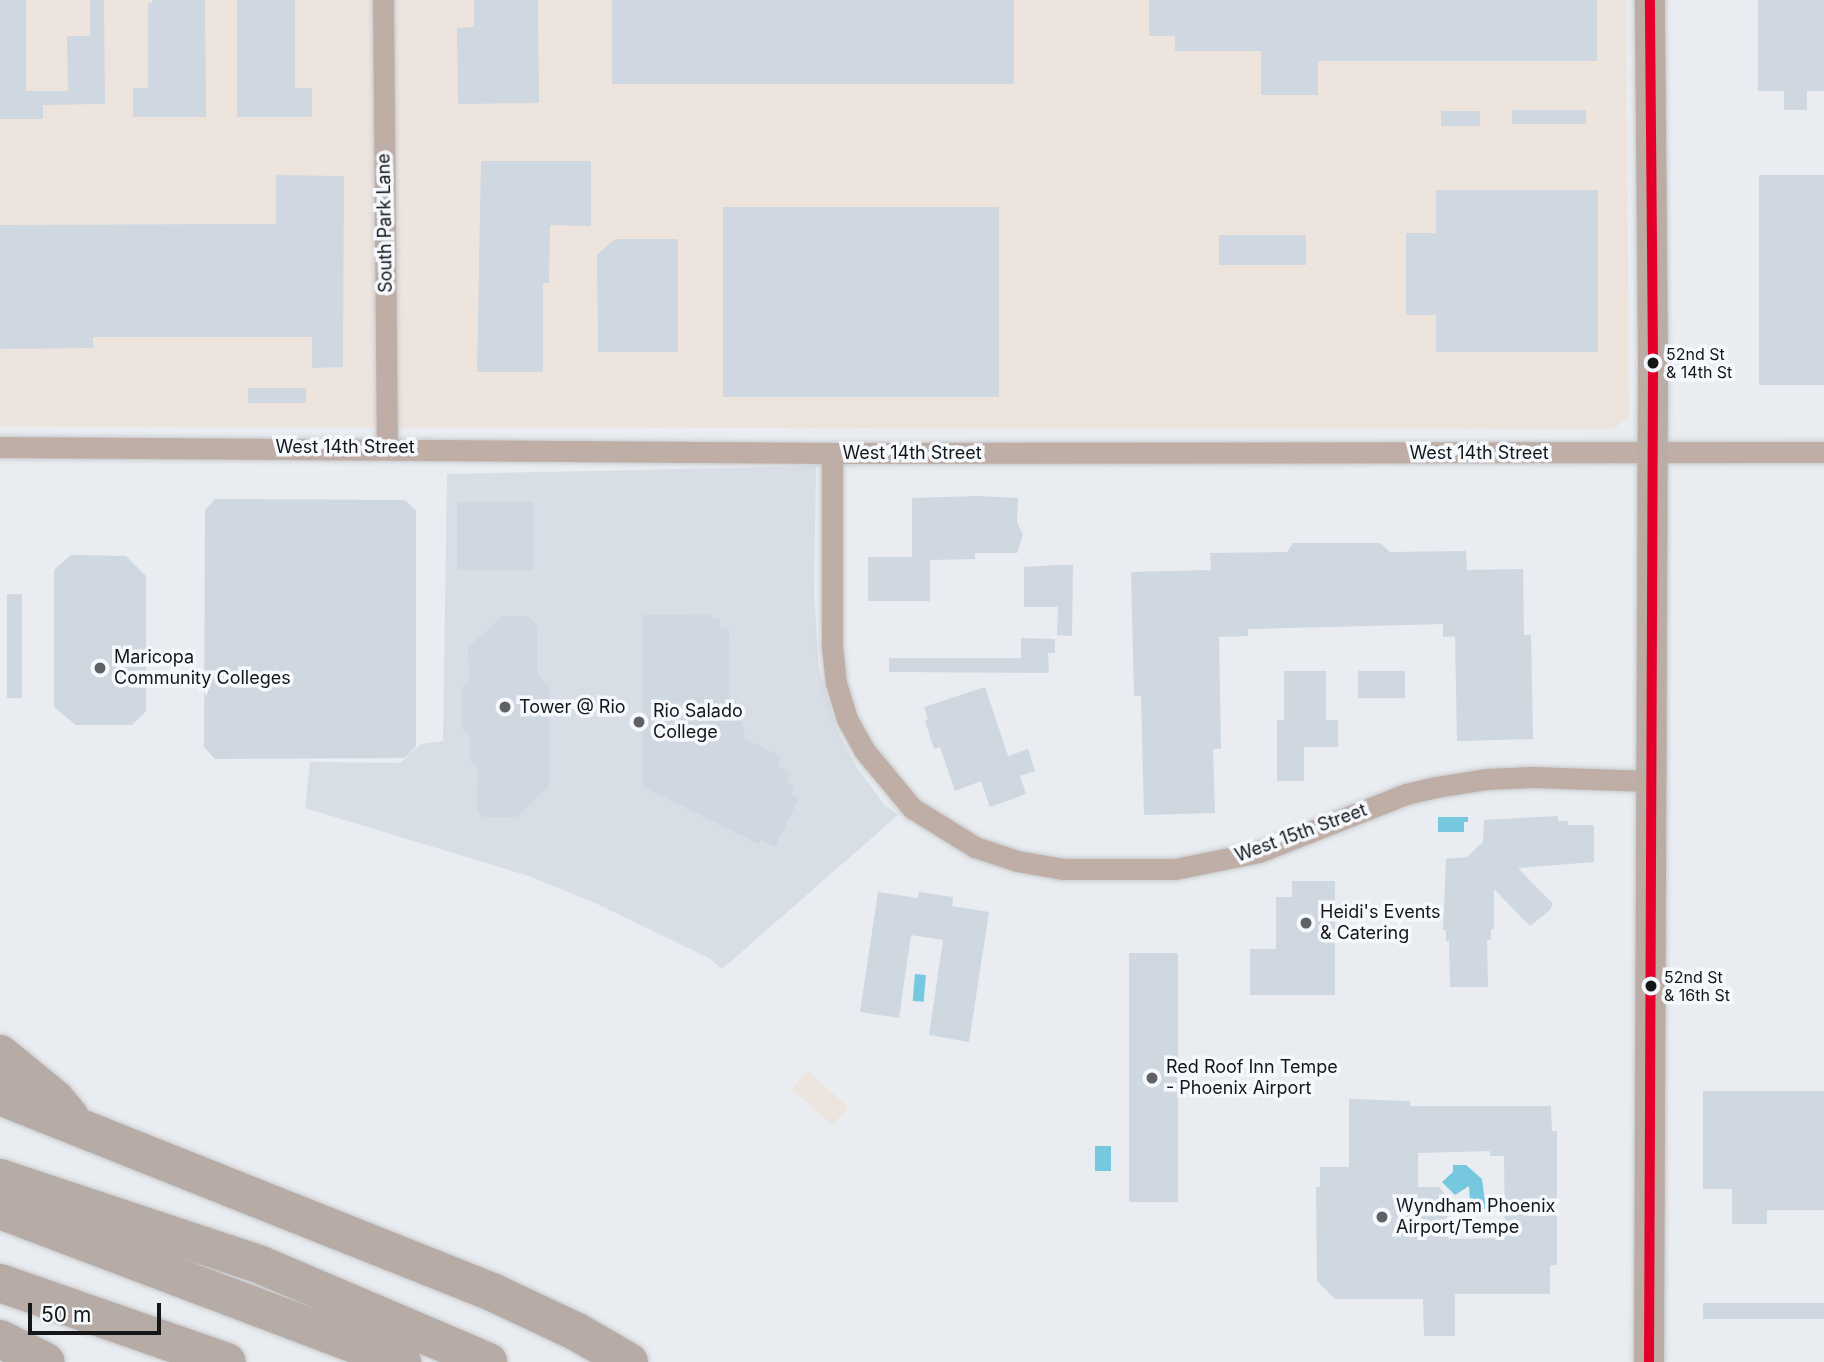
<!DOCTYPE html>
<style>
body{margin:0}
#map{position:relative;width:1824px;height:1362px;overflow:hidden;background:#e9ecf0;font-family:Inter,sans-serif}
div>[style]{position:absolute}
.industrial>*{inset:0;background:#eee4de;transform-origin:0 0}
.built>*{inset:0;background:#d7dee6}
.water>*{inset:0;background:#76c8de;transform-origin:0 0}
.building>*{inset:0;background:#cfd7e0;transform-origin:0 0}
.roads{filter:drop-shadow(0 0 2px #c8cacd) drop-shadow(0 0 2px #c8cacd)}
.street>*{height:21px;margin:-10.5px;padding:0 10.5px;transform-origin:10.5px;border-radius:10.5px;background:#beaea6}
.secondary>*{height:30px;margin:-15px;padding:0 15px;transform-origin:15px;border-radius:15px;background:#bbaca4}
.highway>*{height:38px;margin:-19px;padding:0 19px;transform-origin:19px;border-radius:19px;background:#b7aba6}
.bus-1>*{height:10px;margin:-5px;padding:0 5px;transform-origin:5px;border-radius:5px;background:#e4002b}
.dots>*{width:19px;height:19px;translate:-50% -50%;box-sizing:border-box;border:4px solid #f5f9fe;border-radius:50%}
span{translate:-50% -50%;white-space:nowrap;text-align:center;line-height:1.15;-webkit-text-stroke:7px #f5f9fe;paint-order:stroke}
.bus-label{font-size:16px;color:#141618}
.left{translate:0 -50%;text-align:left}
.street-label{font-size:18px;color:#141618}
.poi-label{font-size:18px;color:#141618}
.scale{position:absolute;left:28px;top:1303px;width:133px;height:32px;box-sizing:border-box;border:4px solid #141618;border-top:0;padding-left:9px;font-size:21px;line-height:24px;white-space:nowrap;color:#141618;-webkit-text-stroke:5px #f5f9fe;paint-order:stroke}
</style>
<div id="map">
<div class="industrial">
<div style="clip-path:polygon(0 0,1626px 0,1629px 416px,1614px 429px,0 427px)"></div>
<div style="left:808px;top:1071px;width:54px;height:24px;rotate:42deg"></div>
</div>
<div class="built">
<div style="clip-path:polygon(816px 466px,814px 594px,819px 668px,836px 728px,857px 768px,884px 804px,898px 815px,722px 969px,709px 958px,597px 904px,529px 876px,305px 808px,310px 762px,400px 763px,421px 744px,443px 741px,447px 474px)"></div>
</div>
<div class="water">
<div style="clip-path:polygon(1468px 817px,1468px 822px,1464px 822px,1464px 832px,1438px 832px,1438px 817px)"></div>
<div style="left:915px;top:974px;width:11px;height:27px;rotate:5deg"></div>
<div style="left:1095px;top:1146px;width:16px;height:25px"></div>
<div style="clip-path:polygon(1453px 1165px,1466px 1165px,1482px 1179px,1486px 1209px,1475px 1209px,1470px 1203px,1469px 1186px,1455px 1195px,1442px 1182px,1453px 1172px)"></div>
</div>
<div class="building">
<div style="clip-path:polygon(0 0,26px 0,26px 91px,68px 91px,67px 36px,90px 36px,90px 0,104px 0,105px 104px,43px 105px,43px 119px,0 119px)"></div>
<div style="clip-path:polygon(152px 0,205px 0,206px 117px,133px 117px,133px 88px,148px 88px,148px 3px,152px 3px)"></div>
<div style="clip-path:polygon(237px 0,295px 0,295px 88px,312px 88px,312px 117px,237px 117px)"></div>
<div style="clip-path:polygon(474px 0,538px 0,539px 103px,458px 104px,457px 28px,474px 27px)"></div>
<div style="left:612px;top:0;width:402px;height:84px"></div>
<div style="clip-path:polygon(1149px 0,1597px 0,1597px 61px,1318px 61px,1318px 95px,1261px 95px,1261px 51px,1175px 51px,1175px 36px,1149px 36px)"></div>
<div style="clip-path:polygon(1758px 0,1824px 0,1824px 91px,1807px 91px,1807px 110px,1784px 110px,1784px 91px,1758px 91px)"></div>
<div style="left:1512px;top:110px;width:74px;height:14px"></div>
<div style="left:1441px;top:111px;width:39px;height:15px"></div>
<div style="clip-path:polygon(481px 161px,591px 161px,591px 226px,550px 225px,549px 283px,543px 283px,543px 372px,477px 372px)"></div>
<div style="clip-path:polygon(276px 175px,344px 176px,343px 367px,312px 368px,312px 337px,93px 337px,93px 348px,0 349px,0 225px,276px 224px)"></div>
<div style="left:1759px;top:175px;width:65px;height:210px"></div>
<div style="clip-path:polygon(1436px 190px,1598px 190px,1598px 352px,1436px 352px,1436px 315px,1406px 315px,1406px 233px,1436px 233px)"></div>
<div style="left:723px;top:207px;width:276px;height:190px"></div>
<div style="left:1219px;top:235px;width:87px;height:30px"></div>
<div style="clip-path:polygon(615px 239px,678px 239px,678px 352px,598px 352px,597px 255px)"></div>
<div style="left:306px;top:388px;width:15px;height:58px;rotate:90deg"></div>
<div style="clip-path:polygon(979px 496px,1018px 498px,1017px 523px,1023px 534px,1017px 553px,975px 553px,975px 559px,930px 560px,930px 601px,868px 601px,868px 557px,912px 557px,912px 498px)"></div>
<div style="clip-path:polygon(215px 499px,405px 500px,416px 511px,416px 747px,404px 758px,215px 759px,204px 747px,205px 510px)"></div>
<div style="left:457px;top:502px;width:76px;height:68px"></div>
<div style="clip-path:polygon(1293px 543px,1380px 543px,1390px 552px,1466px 551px,1467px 570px,1523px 569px,1524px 635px,1531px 635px,1533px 739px,1457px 741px,1455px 636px,1443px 637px,1443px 624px,1248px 629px,1248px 636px,1219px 637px,1221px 749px,1213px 749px,1215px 813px,1144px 815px,1141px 696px,1134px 696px,1131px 572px,1211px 570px,1210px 553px,1287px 552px)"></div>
<div style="clip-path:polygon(71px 555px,126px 556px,146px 576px,146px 711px,132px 725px,76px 725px,54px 707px,54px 570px)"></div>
<div style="clip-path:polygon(1058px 565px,1073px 565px,1072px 636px,1057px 635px,1058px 607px,1024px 607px,1024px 567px)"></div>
<div style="left:7px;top:594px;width:15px;height:104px"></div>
<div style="clip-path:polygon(710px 614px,711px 619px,720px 618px,720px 627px,729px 628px,730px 711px,742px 723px,746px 739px,782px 757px,777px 766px,791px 773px,786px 782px,794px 786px,791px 794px,799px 798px,775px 847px,761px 840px,759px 844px,642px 786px,643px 615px)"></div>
<div style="clip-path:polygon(502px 616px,528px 616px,537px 625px,537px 674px,549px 687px,549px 786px,517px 817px,483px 817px,477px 809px,478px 769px,470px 760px,470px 735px,462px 728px,462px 687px,469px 682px,468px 648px)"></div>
<div style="clip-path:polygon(1021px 638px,1055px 639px,1055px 653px,1048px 653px,1049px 673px,889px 672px,889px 658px,1021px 658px)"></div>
<div style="clip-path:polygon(1284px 671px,1326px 671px,1326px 720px,1338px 720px,1338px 747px,1304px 747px,1304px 781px,1277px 781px,1277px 720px,1284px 720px)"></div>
<div style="left:1358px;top:671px;width:47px;height:27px"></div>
<div style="clip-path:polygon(985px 687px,1008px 756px,1028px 749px,1035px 771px,1020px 776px,1026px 794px,990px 807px,981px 781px,955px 791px,940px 747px,934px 749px,925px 721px,928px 719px,924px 707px)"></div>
<div style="clip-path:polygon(1558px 816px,1558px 821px,1568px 821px,1568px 825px,1594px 825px,1594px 862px,1518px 868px,1553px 904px,1550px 910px,1530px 926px,1494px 889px,1494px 929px,1491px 929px,1491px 940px,1487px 940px,1488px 987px,1450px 987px,1449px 941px,1446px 941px,1446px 930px,1443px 930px,1446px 859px,1467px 857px,1483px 842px,1484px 820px)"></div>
<div style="clip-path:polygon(1292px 881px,1335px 881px,1335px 995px,1250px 995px,1250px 949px,1276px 949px,1276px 897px,1292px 897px)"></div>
<div style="clip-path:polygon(878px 892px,918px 898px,919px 892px,953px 897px,952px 906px,989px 912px,969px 1042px,929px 1035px,943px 940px,911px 935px,899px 1018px,860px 1012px)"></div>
<div style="left:1129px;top:953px;width:49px;height:249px"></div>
<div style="clip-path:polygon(1703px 1091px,1824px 1091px,1824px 1210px,1767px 1210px,1767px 1224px,1732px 1224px,1732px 1189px,1703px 1189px)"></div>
<div style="clip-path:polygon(evenodd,1349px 1099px,1410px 1101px,1410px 1106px,1551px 1106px,1552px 1131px,1557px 1131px,1557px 1265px,1550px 1265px,1550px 1294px,1455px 1294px,1455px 1336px,1424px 1336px,1423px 1299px,1335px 1299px,1317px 1281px,1316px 1187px,1320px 1187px,1320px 1167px,1349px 1167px,1349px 1099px,1490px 1151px,1490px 1156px,1504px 1156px,1505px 1238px,1448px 1239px,1448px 1197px,1439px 1187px,1418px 1187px,1418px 1153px,1490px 1151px)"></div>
<div style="left:1824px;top:1303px;width:16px;height:121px;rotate:90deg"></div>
</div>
<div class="roads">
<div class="street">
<div style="left:383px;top:0;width:447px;rotate:89.5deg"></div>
<div style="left:0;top:447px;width:832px;rotate:0.41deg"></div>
<div style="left:832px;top:453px;width:992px;rotate:-0.06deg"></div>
<div style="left:832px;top:453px;width:193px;rotate:90deg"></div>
<div style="left:832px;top:646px;width:37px;rotate:84deg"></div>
<div style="left:836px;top:683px;width:38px;rotate:73deg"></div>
<div style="left:847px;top:719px;width:35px;rotate:61deg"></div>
<div style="left:864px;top:750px;width:75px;rotate:50.4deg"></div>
<div style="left:912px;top:808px;width:74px;rotate:31.8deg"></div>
<div style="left:975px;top:847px;width:44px;rotate:18.4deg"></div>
<div style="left:1017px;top:861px;width:48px;rotate:9.7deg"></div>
<div style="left:1064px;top:869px;width:111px"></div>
<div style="left:1175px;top:869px;width:86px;rotate:-11.4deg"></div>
<div style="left:1259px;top:852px;width:158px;rotate:-21.5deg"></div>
<div style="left:1406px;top:794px;width:31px;rotate:-13deg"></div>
<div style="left:1436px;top:787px;width:52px;rotate:-8.9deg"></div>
<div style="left:1487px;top:779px;width:45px;rotate:-2.5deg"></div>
<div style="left:1532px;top:777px;width:118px;rotate:1.9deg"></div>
</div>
<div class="secondary">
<div style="left:1649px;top:1362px;width:1001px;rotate:-89.77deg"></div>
<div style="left:1653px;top:361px;width:361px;rotate:-90.5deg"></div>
</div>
<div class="highway">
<div style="left:0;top:1054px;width:71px;rotate:39.3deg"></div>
<div style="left:55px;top:1099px;width:23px;rotate:50deg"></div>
<div style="left:0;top:1096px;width:530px;rotate:21.72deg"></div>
<div style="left:492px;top:1292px;width:94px;rotate:25.2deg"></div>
<div style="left:577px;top:1332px;width:60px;rotate:30deg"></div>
<div style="left:0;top:1178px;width:275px;rotate:18.4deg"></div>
<div style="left:261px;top:1265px;width:247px;rotate:23.1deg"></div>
<div style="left:0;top:1210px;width:430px;rotate:20.7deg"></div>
<div style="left:0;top:1283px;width:240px;rotate:19.2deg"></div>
<div style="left:0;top:1339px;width:51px;rotate:26.6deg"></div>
</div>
</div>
<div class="bus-1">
<div style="left:1649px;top:1362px;width:1001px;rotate:-89.77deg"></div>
<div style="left:1653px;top:361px;width:361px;rotate:-90.5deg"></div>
</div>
<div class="dots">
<div style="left:1653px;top:363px;background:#141618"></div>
<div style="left:100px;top:668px;background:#5f6164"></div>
<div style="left:505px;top:707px;background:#5f6164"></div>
<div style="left:639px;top:722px;background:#5f6164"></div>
<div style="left:1306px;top:923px;background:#5f6164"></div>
<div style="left:1651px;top:986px;background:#141618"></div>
<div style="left:1152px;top:1078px;background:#5f6164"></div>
<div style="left:1382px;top:1217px;background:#5f6164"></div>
</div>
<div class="bus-label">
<span class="left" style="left:1666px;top:363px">52nd St<br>&amp; 14th St</span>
<span class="left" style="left:1664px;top:986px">52nd St<br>&amp; 16th St</span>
</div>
<div class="street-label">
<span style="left:385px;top:223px;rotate:-91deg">South Park Lane</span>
<span style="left:345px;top:447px">West 14th Street</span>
<span style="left:912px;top:453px">West 14th Street</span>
<span style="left:1479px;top:453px">West 14th Street</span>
<span style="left:1301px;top:833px;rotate:-20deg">West 15th Street</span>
</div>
<div class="poi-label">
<span class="left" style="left:114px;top:668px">Maricopa<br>Community Colleges</span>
<span class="left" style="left:519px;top:707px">Tower @ Rio</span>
<span class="left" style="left:653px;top:722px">Rio Salado<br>College</span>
<span class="left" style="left:1320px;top:923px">Heidi's Events<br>&amp; Catering</span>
<span class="left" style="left:1166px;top:1078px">Red Roof Inn Tempe<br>- Phoenix Airport</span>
<span class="left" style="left:1396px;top:1217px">Wyndham Phoenix<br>Airport/Tempe</span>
</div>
<div class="scale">50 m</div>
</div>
